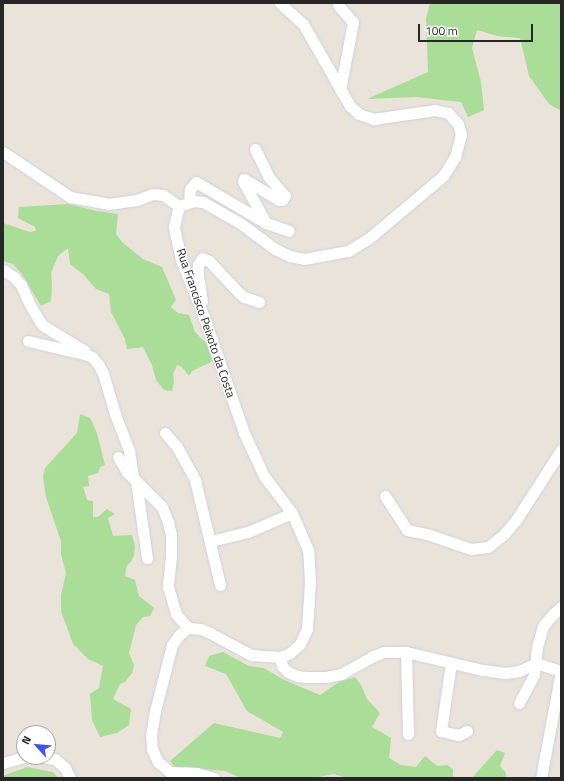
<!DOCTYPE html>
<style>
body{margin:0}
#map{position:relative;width:564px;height:781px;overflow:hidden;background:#e9e3d9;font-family:"Titillium Web",sans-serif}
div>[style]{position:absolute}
.green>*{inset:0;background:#a9dd98}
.roads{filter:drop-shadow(0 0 1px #ced0df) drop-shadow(0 0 1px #ced0df)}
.minor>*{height:11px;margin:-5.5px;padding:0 5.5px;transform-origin:5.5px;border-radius:5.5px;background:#fff}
span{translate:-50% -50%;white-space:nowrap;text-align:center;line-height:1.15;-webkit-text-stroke:3px #fff;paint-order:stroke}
.street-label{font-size:12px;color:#272727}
.frame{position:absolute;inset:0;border:4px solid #272727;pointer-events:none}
.north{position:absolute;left:16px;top:725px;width:40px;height:40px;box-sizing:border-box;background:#fff;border:1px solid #a9a9a9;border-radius:50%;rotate:297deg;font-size:11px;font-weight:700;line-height:16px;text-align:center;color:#272727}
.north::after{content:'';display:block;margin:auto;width:14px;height:18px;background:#4152ee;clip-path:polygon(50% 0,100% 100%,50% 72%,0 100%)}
.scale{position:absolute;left:418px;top:24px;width:115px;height:18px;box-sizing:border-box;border:2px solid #272727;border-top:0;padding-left:5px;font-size:12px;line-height:14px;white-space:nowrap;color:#272727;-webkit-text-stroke:3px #fff;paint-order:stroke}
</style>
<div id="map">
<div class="green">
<div style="clip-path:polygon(430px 3px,561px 3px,561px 111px,549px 104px,529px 76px,520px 38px,497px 36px,477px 30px,472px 48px,481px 82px,484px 110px,468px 117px,461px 102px,416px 97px,367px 99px,428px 72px,426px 19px)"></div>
<div style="clip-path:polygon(68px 204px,97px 211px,118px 214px,116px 234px,123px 243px,143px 259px,162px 267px,176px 300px,171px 307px,178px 313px,189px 315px,195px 332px,206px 343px,213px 361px,192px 371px,189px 376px,182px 367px,177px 365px,173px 374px,174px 382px,172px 391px,164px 390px,156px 380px,152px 365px,143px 347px,127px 349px,125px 339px,111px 312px,109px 294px,96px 289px,84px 275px,70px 264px,68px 248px,58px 256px,51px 273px,52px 286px,51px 301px,41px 306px,22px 274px,13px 264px,3px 261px,3px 223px,30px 232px,36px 231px,35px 227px,18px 218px,19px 207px)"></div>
<div style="clip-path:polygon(80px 414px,90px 418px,97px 433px,105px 465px,100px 467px,98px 473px,88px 476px,89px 486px,83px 487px,87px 500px,93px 501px,93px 517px,98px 517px,107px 509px,115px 514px,108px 518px,113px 536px,132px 535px,135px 546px,134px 555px,131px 562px,127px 565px,125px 576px,135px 580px,139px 596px,154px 608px,150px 616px,143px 617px,136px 625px,129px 653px,134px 665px,132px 673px,125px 682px,120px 684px,113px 699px,131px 709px,129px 725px,117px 733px,100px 737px,92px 720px,90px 694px,99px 688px,103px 666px,88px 659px,73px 644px,61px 611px,61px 595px,66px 573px,61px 554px,61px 541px,46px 497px,43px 477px,45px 468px,77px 433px)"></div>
<div style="clip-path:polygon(223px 652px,249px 666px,264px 668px,282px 679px,320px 695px,339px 682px,355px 677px,361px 685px,367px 699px,380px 713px,372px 727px,391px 738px,389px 758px,401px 765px,416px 767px,425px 756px,437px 766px,447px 765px,453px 769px,453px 778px,347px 778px,334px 774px,313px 778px,241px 778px,225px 771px,175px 767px,170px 761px,214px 723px,280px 738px,283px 732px,247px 711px,226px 674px,205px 666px,209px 656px)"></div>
<div style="clip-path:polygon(497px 750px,505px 753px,500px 766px,506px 773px,506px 778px,472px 778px)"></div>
<div style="clip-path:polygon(27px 767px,53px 772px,58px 778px,3px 778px,5px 775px)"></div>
</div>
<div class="roads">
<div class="minor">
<div style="left:338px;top:5px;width:23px;rotate:49deg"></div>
<div style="left:353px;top:22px;width:69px;rotate:100.8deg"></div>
<div style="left:255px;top:149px;width:30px;rotate:64deg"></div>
<div style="left:268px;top:176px;width:26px;rotate:50deg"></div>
<div style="left:285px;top:196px;width:5px;rotate:127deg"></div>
<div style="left:282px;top:200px;width:3px;rotate:180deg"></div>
<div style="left:279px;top:200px;width:41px;rotate:-149deg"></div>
<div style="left:244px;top:179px;width:2px;rotate:117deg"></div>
<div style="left:243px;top:181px;width:48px;rotate:61.3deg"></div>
<div style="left:3px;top:152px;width:81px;rotate:33.9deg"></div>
<div style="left:70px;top:197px;width:39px;rotate:10deg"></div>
<div style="left:108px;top:204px;width:29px;rotate:-8deg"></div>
<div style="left:137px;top:200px;width:17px;rotate:-21deg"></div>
<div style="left:153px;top:194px;width:10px;rotate:6deg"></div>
<div style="left:163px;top:195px;width:19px;rotate:35deg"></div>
<div style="left:189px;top:202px;width:13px;rotate:-86deg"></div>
<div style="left:190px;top:189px;width:9px;rotate:-49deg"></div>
<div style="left:196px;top:182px;width:81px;rotate:30.4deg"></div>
<div style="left:266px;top:223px;width:24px;rotate:19deg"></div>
<div style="left:3px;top:270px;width:13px;rotate:32deg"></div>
<div style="left:14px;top:277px;width:11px;rotate:49deg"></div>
<div style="left:21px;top:285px;width:22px;rotate:66deg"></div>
<div style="left:30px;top:305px;width:23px;rotate:59deg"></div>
<div style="left:42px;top:325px;width:50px;rotate:31.2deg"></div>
<div style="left:202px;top:301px;width:24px;rotate:-99deg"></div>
<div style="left:198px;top:277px;width:12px;rotate:-90deg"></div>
<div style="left:198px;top:265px;width:8px;rotate:-60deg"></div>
<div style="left:202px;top:258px;width:8px;rotate:23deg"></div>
<div style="left:209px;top:261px;width:44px;rotate:46.8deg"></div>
<div style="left:239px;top:293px;width:6px;rotate:39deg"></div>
<div style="left:244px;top:297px;width:16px;rotate:18deg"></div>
<div style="left:28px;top:341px;width:57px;rotate:13.1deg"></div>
<div style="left:84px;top:354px;width:9px;rotate:21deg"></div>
<div style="left:92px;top:357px;width:9px;rotate:49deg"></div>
<div style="left:98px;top:364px;width:10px;rotate:61deg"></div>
<div style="left:103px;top:373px;width:43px;rotate:73.7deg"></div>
<div style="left:115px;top:414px;width:40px;rotate:69deg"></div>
<div style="left:129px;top:451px;width:26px;rotate:81deg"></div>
<div style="left:165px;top:433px;width:18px;rotate:49deg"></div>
<div style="left:177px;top:447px;width:38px;rotate:61deg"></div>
<div style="left:195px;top:480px;width:108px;rotate:76.6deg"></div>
<div style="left:118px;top:457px;width:17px;rotate:59deg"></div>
<div style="left:127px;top:472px;width:49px;rotate:45deg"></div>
<div style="left:162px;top:507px;width:16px;rotate:68deg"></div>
<div style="left:168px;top:522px;width:13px;rotate:77deg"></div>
<div style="left:171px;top:535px;width:21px;rotate:90deg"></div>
<div style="left:171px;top:556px;width:31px;rotate:96deg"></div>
<div style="left:168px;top:587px;width:28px;rotate:73deg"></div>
<div style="left:176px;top:614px;width:18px;rotate:49deg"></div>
<div style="left:136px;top:481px;width:78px;rotate:81.9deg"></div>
<div style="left:385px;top:496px;width:40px;rotate:57.1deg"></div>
<div style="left:407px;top:530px;width:24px;rotate:12deg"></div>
<div style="left:430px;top:535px;width:43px;rotate:18.9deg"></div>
<div style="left:471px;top:549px;width:17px;rotate:-7deg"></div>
<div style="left:488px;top:547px;width:22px;rotate:-39deg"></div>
<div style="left:505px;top:533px;width:17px;rotate:-50deg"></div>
<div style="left:516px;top:520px;width:83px;rotate:-57.3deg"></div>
<div style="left:211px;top:541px;width:38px;rotate:-14deg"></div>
<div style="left:248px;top:532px;width:48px;rotate:-23.4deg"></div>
<div style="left:406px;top:652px;width:82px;rotate:88.6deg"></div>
<div style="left:280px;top:657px;width:9px;rotate:77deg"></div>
<div style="left:282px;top:666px;width:8px;rotate:45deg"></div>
<div style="left:288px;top:672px;width:10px;rotate:24deg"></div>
<div style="left:297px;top:676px;width:9px;rotate:6deg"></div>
<div style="left:306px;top:677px;width:20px"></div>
<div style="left:326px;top:677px;width:15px;rotate:-11deg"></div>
<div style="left:341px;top:674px;width:37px;rotate:-29deg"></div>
<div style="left:373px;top:656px;width:12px;rotate:-20deg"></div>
<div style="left:384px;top:652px;width:22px"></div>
<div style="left:406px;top:652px;width:79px;rotate:13.2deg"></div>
<div style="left:483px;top:670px;width:22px;rotate:8deg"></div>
<div style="left:505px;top:673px;width:14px;rotate:-8deg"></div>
<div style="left:519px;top:671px;width:19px;rotate:-25deg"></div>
<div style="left:536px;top:663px;width:26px;rotate:18deg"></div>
<div style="left:451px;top:663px;width:69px;rotate:98.4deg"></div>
<div style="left:441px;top:731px;width:18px;rotate:13deg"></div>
<div style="left:459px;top:735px;width:9px;rotate:-27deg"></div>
<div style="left:519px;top:703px;width:32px;rotate:-62deg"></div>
<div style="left:534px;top:675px;width:28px;rotate:-84deg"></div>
<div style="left:537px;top:647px;width:22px;rotate:-74deg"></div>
<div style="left:543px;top:626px;width:16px;rotate:-50deg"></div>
<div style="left:553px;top:614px;width:11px;rotate:-41deg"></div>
<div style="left:40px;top:757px;width:15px;rotate:8deg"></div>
<div style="left:55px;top:759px;width:13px;rotate:42deg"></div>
<div style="left:65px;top:768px;width:11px;rotate:63deg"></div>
<div style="left:3px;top:763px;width:22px;rotate:-16deg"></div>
<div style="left:214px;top:778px;width:18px;rotate:-164deg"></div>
<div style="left:197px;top:773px;width:27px;rotate:-178deg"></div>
<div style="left:170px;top:772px;width:16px;rotate:-140deg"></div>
<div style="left:158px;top:762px;width:14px;rotate:-115deg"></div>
<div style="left:152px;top:749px;width:13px;rotate:-94deg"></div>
<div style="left:151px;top:736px;width:25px;rotate:-81deg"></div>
<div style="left:155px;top:711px;width:68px;rotate:-75.6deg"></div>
<div style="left:172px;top:645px;width:12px;rotate:-55deg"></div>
<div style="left:179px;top:635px;width:11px;rotate:-38deg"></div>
<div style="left:188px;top:628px;width:13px;rotate:4deg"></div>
<div style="left:201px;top:629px;width:10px;rotate:24deg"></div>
<div style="left:210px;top:633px;width:47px;rotate:28.2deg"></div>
<div style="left:251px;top:655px;width:29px;rotate:4deg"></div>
<div style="left:280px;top:657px;width:11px;rotate:-22deg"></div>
<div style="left:290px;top:653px;width:13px;rotate:-42deg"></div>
<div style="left:300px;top:644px;width:17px;rotate:-65deg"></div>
<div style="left:307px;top:629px;width:46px;rotate:-86.3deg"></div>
<div style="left:310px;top:583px;width:33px;rotate:-93deg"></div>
<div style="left:308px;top:550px;width:40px;rotate:-113.4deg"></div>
<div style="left:292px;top:513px;width:46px;rotate:-127.1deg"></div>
<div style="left:264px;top:476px;width:47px;rotate:-114.9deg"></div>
<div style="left:244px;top:433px;width:123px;rotate:-109deg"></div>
<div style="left:204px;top:317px;width:61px;rotate:-112deg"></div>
<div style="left:181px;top:260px;width:35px;rotate:-102deg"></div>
<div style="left:174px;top:226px;width:21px;rotate:-76deg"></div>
<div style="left:179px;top:206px;width:16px;rotate:-18deg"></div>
<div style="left:194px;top:201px;width:9px;rotate:6deg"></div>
<div style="left:203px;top:202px;width:43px;rotate:29.6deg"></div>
<div style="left:240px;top:223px;width:44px;rotate:36.6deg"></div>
<div style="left:275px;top:249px;width:17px;rotate:25deg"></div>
<div style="left:290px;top:256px;width:14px;rotate:12deg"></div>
<div style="left:304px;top:259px;width:45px;rotate:-10.3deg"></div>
<div style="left:348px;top:251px;width:23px;rotate:-31deg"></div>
<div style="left:368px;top:239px;width:98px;rotate:-40deg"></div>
<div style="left:443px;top:176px;width:22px;rotate:-58deg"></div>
<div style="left:455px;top:157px;width:23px;rotate:-75deg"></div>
<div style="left:461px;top:135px;width:11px;rotate:-105deg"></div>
<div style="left:458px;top:124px;width:15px;rotate:-132deg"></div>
<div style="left:448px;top:113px;width:13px;rotate:-167deg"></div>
<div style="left:435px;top:110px;width:62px;rotate:171.6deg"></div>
<div style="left:374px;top:119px;width:16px;rotate:-162deg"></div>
<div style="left:359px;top:114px;width:12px;rotate:-138deg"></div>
<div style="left:350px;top:106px;width:95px;rotate:-119.8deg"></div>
<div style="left:303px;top:24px;width:31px;rotate:-138deg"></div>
<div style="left:541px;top:778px;width:109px;rotate:-79.4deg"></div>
</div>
</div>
<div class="street-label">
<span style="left:206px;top:323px;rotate:71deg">Rua Francisco Peixoto da Costa</span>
</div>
<div class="frame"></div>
<div class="north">N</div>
<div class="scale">100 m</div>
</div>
